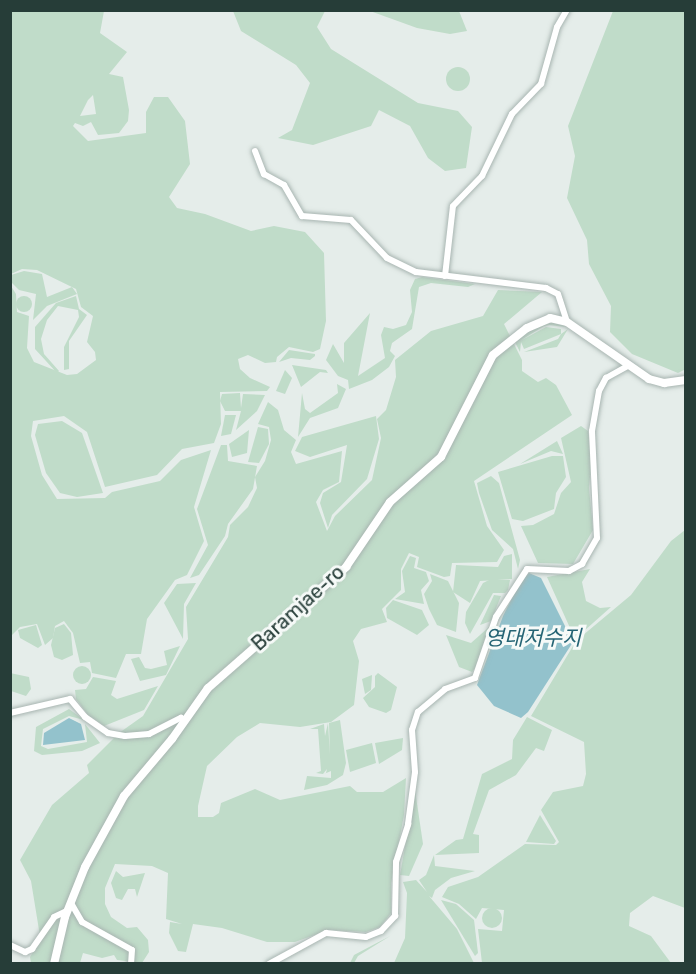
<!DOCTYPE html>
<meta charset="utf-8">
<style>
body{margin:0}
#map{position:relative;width:696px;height:974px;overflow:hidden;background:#e5edea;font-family:Rubik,"Noto Sans KR",sans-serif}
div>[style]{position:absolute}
.green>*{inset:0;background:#c0dcc9}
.round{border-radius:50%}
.water>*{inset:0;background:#93c2cc}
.roads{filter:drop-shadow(0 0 2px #a8b5b1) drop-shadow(0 0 2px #a8b5b1)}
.minor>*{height:6px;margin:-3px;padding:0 3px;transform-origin:3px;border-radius:3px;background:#fff}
.tertiary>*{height:8px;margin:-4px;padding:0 4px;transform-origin:4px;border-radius:4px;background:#fff}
span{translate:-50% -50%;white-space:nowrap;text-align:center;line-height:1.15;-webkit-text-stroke:6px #f6faf8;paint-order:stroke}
.street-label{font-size:20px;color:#263d38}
.water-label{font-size:21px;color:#256474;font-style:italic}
.frame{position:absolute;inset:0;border:12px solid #263d38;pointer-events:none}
</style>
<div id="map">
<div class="green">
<div style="clip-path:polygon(evenodd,11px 10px,104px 11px,100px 33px,127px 52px,109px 74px,123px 77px,129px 110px,128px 121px,119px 133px,109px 134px,98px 135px,91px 122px,83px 126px,75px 123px,73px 126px,88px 141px,146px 133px,146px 112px,154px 97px,168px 97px,185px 121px,190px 164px,169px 197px,177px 208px,205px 214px,251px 231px,274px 226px,305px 232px,324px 253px,326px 321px,320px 349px,313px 352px,289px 347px,277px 357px,276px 362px,265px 363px,248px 355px,238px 359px,240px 369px,250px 378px,270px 387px,267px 391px,220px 392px,221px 424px,214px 443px,182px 449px,157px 475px,105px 487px,87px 432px,64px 416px,33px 421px,31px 436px,42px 475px,57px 499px,105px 498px,112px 492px,160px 481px,181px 460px,211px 450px,194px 507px,204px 541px,187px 575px,175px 580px,147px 619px,141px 654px,126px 654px,116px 678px,92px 673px,90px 662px,80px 663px,73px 633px,64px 621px,55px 626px,53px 638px,45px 645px,37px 624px,20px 627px,11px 636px,11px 286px,16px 294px,17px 312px,29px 316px,27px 348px,34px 362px,67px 375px,77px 374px,96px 360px,95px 352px,87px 342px,93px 316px,81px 307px,76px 289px,37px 270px,22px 269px,11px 274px,11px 10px,93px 95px,96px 114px,80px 116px,88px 100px,93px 95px)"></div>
<div style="clip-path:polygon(233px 11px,325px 11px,317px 27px,331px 49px,418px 103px,458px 111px,472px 127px,466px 168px,445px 171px,428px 158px,410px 126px,379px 110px,371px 126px,313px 145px,278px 138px,292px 130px,310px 83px,296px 65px,241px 31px)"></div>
<div style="clip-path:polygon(370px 11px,459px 11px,467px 31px,450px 34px,417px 28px)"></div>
<div style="clip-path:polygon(613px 11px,685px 11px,686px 369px,678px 373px,632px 354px,610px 332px,611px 306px,589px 264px,587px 240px,567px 198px,575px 156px,568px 126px)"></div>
<div class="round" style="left:446px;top:67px;width:24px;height:24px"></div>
<div style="clip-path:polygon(24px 271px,42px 274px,47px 297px,72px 287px,77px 294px,47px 306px,33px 320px,36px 294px,19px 290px,11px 282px,11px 275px)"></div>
<div style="clip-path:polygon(422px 277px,475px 284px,468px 287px,431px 283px,419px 287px,412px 329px,392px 343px,390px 351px,395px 356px,389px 367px,372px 380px,349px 389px,348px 380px,338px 376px,326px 360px,333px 344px,344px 363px,344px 343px,370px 313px,358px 376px,385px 358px,381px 335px,384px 327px,393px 329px,406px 325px,412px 312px,410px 290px,415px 279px)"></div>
<div style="clip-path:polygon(498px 290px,542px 292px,504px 324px,522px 360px,522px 371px,538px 382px,546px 378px,556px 385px,572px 415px,474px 481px,487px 526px,504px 550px,497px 562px,452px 563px,450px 576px,444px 577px,417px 567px,419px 557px,409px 553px,401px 569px,401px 590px,382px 609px,387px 622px,361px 629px,353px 641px,359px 661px,354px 705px,331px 722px,300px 727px,260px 723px,237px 737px,207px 766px,198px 806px,198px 817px,213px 817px,219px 813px,221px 803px,255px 789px,280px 800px,350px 786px,357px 792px,383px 792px,406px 778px,404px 815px,391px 883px,391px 913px,380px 927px,366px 932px,328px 930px,295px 942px,267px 942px,222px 928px,193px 924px,186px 952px,178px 951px,169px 933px,170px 922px,182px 924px,166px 919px,168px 873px,152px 866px,115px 864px,105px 888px,105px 904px,111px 917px,127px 928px,137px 927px,148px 940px,149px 952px,142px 963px,117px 960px,114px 955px,102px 958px,83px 953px,80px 963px,31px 963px,30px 957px,40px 940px,39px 930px,31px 881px,20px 860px,52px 805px,89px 773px,87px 765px,119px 733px,143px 716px,188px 639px,186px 607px,228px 537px,230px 525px,248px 507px,257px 488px,255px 477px,265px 461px,271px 440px,269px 427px,258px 424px,268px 402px,278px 410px,284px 430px,296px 440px,291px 452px,296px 464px,342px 451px,339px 482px,323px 490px,316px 502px,327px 531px,335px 516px,372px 480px,381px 438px,377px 419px,386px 410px,396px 377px,395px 360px,431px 331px,483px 316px)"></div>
<div class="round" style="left:16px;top:296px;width:16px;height:16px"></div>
<div style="clip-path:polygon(76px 296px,79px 309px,87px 315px,69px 341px,69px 369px,64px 370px,64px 347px,79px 317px,78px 310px,58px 306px,47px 320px,41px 339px,44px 354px,59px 371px,57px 373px,35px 349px,35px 327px,56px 303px)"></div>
<div style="clip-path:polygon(555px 322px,566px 327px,549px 325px,544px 326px,520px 341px,546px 327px,561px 329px,561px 334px,568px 329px,557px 347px,524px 352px,558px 339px,561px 334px,524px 349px,521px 342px,520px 352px,515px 342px,539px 325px)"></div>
<div style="clip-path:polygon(289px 350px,315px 354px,315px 356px,310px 360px,291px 358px,279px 362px)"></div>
<div style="clip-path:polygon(292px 365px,326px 370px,328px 373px,320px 372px,301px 387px)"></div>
<div style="clip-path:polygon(285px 370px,292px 378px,285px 394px,276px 391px)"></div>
<div style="clip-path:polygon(337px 384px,346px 389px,338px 408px,310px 418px,298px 437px,302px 393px,305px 409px,310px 413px,338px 393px)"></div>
<div style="clip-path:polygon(240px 393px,241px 408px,243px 394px,265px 395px,257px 411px,236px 430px,241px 411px,225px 411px,220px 401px,222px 394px)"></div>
<div style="clip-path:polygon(225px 415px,236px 415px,231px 434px,221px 436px)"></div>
<div style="clip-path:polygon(376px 416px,379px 439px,367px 479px,332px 515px,328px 528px,320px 503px,323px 493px,341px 482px,347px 445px,310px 457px,295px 451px,302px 437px)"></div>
<div style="clip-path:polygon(62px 421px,82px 433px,103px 493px,77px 497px,60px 493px,46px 473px,35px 435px,38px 424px)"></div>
<div style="clip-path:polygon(581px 426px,588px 431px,592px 455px,589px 488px,593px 530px,573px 564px,538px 563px,521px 526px,533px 525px,554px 514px,561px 493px,571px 482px,561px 438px)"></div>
<div style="clip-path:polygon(258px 427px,268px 429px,269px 444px,259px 463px,248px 462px)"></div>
<div style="clip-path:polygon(249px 430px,247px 453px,232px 457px,229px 444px)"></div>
<div style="clip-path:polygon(557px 441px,563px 454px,551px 451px,520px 464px)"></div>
<div style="clip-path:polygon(221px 445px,227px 445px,228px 461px,257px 466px,253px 489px,228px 524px,225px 536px,199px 575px,190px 578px,208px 545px,197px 509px)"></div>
<div style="clip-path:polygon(552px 456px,563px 456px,566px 477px,556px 493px,554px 509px,523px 521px,512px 519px,498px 472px)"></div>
<div style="clip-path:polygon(491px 476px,499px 483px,520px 560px,518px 569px,513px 549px,492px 530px,479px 493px,477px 483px)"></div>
<div style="clip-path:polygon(685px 530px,685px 908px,653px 896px,630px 913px,629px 926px,651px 936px,671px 963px,482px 963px,478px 929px,502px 931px,504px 910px,482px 908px,476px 919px,459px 904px,442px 897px,448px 887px,478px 877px,525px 844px,556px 845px,559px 842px,541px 810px,553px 792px,583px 786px,586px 774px,584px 742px,531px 716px,576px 641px,631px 595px,671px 541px)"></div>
<div style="clip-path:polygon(512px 554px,512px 579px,480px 581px,470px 603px,453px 592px,456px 565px,498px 567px,504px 556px)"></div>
<div style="clip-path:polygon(410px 556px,416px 558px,414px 568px,426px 572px,429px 581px,421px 590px,424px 604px,395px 599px,405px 592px,402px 571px)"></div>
<div style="clip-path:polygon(590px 569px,582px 582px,586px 601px,600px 608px,611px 607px,575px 639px,547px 577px)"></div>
<div style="clip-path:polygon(430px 574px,448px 581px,459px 603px,456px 632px,437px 625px,429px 609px,424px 594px,432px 581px)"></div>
<div style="clip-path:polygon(489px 580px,510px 580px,508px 590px,505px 593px,493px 593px,470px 634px,465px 623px,466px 612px,483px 583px)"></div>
<div style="clip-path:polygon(196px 583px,184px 604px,183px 639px,164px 603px,177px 584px)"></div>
<div style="clip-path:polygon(494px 595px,501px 596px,491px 621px,480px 625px)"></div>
<div style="clip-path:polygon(393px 600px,422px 610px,429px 625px,417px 635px,387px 618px,386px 608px)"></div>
<div style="clip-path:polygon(64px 624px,71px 633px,73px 655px,62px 660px,54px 657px,51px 645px,55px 628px)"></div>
<div style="clip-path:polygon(36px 625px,42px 645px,38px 648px,20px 638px,18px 630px)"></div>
<div style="clip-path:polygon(489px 627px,475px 668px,472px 672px,459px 667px,446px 635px,471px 643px)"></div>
<div style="clip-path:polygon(180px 646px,166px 675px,140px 681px,131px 659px,139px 657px,145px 668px,151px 669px,167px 665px,164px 651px)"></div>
<div class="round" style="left:73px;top:666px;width:18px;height:18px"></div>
<div style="clip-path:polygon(10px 673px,29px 677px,31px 689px,26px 696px,11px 691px)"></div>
<div style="clip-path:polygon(378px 673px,397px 687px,391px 710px,386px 713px,369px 707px,363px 698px,375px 687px,375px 676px)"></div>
<div style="clip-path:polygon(372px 675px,371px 690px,365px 694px,362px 679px)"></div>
<div style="clip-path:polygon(93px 677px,116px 681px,111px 695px,117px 699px,158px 686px,144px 710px,104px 726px,88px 715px,76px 699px,75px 690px,86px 689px)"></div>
<div style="clip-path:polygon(69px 709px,84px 720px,69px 716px,43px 729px,41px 746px,48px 749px,87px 742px,85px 724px,100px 743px,82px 751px,42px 755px,34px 751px,36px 727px)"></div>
<div style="clip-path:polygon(527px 717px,552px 730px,544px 751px,536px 748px,516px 775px,489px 790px,473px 834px,479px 835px,479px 853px,435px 855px,456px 840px,463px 839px,482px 774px,512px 759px,513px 740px)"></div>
<div style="clip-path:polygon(340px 720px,346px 763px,343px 775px,327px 785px,304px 790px,307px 776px,331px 778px,331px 771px,324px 774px,326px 773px,327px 769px,323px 774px,316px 773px,321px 771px,318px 729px,310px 729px,324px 724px,325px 736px,328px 723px,330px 755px,329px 723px)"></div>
<div style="clip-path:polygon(403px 738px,402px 750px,379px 764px,375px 743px)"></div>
<div style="clip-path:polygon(372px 743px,376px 763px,350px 772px,346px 750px)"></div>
<div style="clip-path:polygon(415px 790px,423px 844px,409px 876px,400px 875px)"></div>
<div style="clip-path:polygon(540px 815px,556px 841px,554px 844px,526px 842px)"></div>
<div style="clip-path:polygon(434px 855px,435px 866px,475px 871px,451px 878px,435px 890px,432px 898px,429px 896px,457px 929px,474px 963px,394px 963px,405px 938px,407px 893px,403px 882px,416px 880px,427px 892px,419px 880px,426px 875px)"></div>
<div style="clip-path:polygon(116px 871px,123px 877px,145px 873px,137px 897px,135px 889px,128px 889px,122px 900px,116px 898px,111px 883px)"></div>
<div style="clip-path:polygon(441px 900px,456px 904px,474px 920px,478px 953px,475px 956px)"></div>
<div class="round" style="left:482px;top:908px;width:20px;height:20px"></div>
<div style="clip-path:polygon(390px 936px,358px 956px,354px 963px,350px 963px,354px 955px)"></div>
</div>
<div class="water">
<div style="clip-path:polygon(529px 573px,541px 578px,573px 642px,528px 712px,521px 718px,494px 706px,477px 685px,503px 616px,521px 580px)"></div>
<div style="clip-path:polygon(69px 718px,81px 724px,85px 740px,43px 745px,44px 733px)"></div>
</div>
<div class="roads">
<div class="minor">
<div style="left:255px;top:151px;width:25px;rotate:69deg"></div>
<div style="left:264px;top:174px;width:23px;rotate:29deg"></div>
<div style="left:284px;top:185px;width:36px;rotate:60deg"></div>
<div style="left:302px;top:216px;width:49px;rotate:4.7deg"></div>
<div style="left:351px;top:220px;width:52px;rotate:46.5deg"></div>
<div style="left:387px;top:258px;width:32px;rotate:26deg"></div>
<div style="left:416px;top:272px;width:131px;rotate:7deg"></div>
<div style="left:546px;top:288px;width:13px;rotate:27deg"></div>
<div style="left:558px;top:294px;width:29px;rotate:72deg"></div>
<div style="left:445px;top:276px;width:70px;rotate:-83.5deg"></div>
<div style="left:453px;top:206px;width:42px;rotate:-46deg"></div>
<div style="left:482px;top:176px;width:69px;rotate:-64.2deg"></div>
<div style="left:512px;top:114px;width:42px;rotate:-46deg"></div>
<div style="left:541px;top:84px;width:59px;rotate:-74.3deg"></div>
<div style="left:557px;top:27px;width:20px;rotate:-60deg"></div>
<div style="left:10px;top:713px;width:62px;rotate:-13.1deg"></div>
<div style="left:70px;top:699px;width:23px;rotate:50deg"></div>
<div style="left:85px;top:717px;width:28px;rotate:35deg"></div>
<div style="left:108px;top:733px;width:17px;rotate:10deg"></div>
<div style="left:125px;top:736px;width:24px;rotate:-5deg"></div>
<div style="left:149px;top:734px;width:36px;rotate:-27deg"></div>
<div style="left:181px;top:718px;width:4px;rotate:34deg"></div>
<div style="left:71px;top:903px;width:22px;rotate:60deg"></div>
<div style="left:82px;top:922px;width:57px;rotate:29.2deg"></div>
<div style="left:132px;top:950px;width:14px;rotate:94deg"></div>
<div style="left:10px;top:945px;width:17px;rotate:25deg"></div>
<div style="left:25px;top:952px;width:8px;rotate:-23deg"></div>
<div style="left:32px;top:949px;width:39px;rotate:-55deg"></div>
<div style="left:54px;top:917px;width:14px;rotate:-25deg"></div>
<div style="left:269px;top:964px;width:65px;rotate:-28.5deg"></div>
<div style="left:326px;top:933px;width:40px;rotate:5.7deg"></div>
<div style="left:366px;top:937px;width:16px;rotate:-22deg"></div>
<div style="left:381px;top:931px;width:21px;rotate:-47deg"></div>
<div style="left:395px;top:916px;width:54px;rotate:-88.9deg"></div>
<div style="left:396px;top:862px;width:40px;rotate:-72deg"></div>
<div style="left:408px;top:824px;width:52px;rotate:-82.3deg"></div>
<div style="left:415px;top:772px;width:42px;rotate:-94.1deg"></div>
<div style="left:412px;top:730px;width:19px;rotate:-72deg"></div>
<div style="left:418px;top:712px;width:35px;rotate:-40deg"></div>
<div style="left:445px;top:689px;width:32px;rotate:-20deg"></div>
<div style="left:475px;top:678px;width:65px;rotate:-71deg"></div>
<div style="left:496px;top:617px;width:57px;rotate:-57.1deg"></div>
<div style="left:527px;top:569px;width:42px;rotate:2.7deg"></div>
<div style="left:569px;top:571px;width:15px;rotate:-28deg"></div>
<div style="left:582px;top:564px;width:30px;rotate:-60deg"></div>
<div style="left:597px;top:538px;width:107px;rotate:-92.7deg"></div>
<div style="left:592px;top:431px;width:41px;rotate:-80.1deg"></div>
<div style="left:599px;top:391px;width:15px;rotate:-62deg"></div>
<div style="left:606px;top:378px;width:25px;rotate:-29deg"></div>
</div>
<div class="tertiary">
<div style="left:54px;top:964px;width:48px;rotate:-76.8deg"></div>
<div style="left:65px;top:917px;width:54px;rotate:-68.2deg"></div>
<div style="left:85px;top:867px;width:81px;rotate:-61.2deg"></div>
<div style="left:124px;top:796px;width:75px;rotate:-49.9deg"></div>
<div style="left:172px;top:739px;width:62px;rotate:-54.8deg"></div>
<div style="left:208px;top:688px;width:184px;rotate:-41.2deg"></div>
<div style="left:346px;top:567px;width:78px;rotate:-55.9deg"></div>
<div style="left:390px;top:502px;width:68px;rotate:-41.4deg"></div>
<div style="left:441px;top:457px;width:114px;rotate:-63deg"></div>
<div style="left:493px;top:355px;width:43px;rotate:-38.5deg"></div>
<div style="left:527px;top:328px;width:25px;rotate:-23deg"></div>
<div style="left:550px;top:318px;width:17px;rotate:13deg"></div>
<div style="left:567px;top:322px;width:100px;rotate:34.8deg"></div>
<div style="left:649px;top:379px;width:16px;rotate:15deg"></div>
<div style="left:664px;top:383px;width:22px;rotate:-8deg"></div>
</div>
</div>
<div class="street-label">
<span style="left:298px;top:608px;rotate:-42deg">Baramjae-ro</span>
</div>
<div class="water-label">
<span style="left:533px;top:638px">영대저수지</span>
</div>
<div class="frame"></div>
</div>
